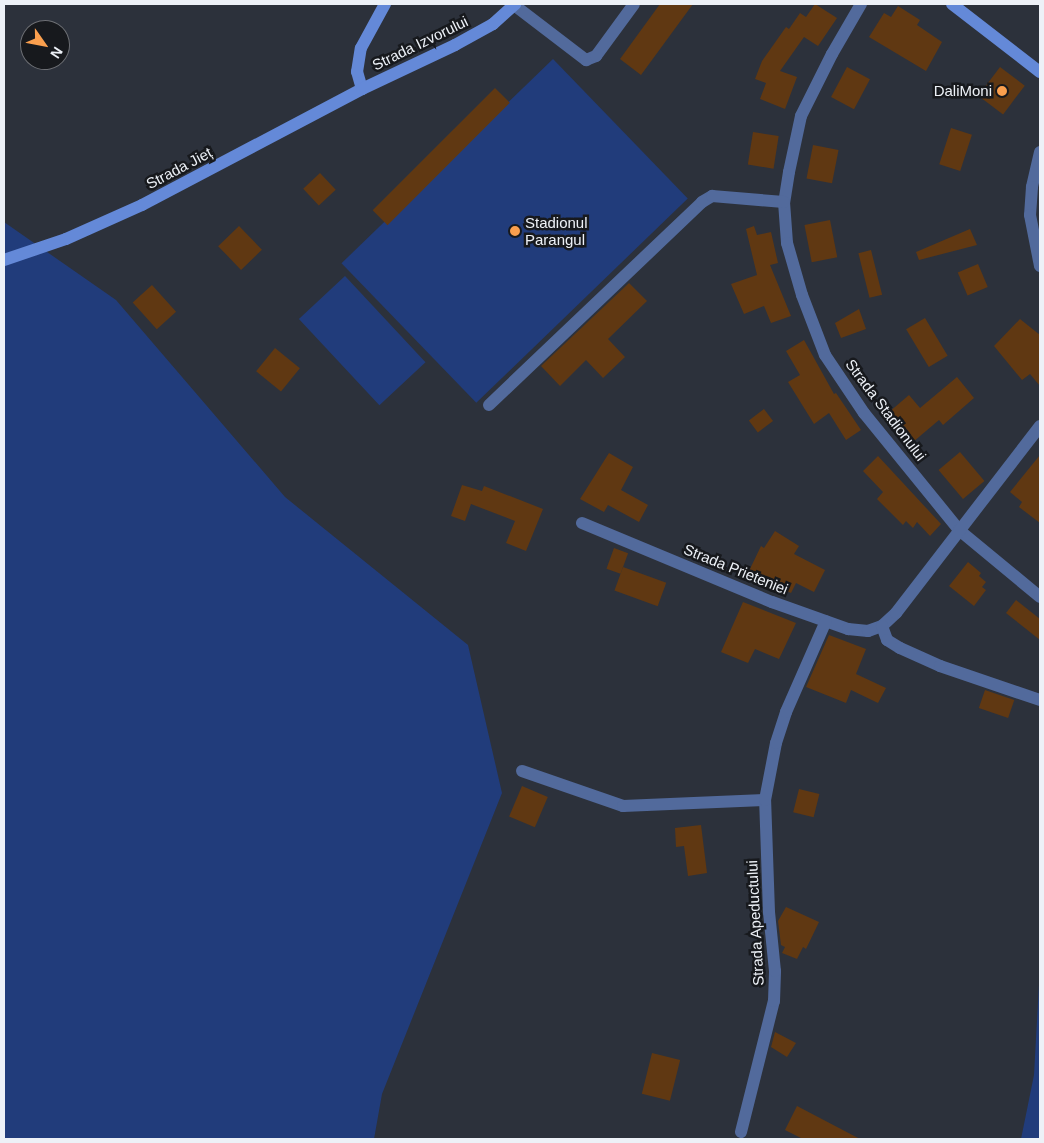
<!DOCTYPE html>
<meta charset="utf-8">
<style>
body{margin:0}
#map{position:relative;width:1044px;height:1143px;overflow:hidden;background:#2c313b;font-family:Arial,sans-serif}
div>[style]{position:absolute}
.green>*{inset:0;background:#213c7b;transform-origin:0 0}
.building>*{inset:0;background:#603812;transform-origin:0 0}
.street>*{height:12px;margin:-6px;padding:0 6px;transform-origin:6px;border-radius:6px;background:#526a9c}
.secondary>*{height:12px;margin:-6px;padding:0 6px;transform-origin:6px;border-radius:6px;background:#6489d8}
.dots>*{width:14px;height:14px;translate:-50% -50%;box-sizing:border-box;border:2px solid #17191d;border-radius:50%}
span{translate:-50% -50%;white-space:nowrap;text-align:center;line-height:1.15;-webkit-text-stroke:5px #17191d;paint-order:stroke}
.street-label{font-size:15px;color:#edf1f7}
.poi-label{font-size:15px;color:#edf1f7}
.right{translate:-100% -50%;text-align:right}
.left{translate:0 -50%;text-align:left}
.frame{position:absolute;inset:0;border:5px solid #edf1f7;pointer-events:none}
.north{position:absolute;left:20px;top:20px;width:50px;height:50px;box-sizing:border-box;background:#17191d;border:1px solid #6d6f74;border-radius:50%;rotate:123deg;font-size:14px;font-weight:700;line-height:20px;text-align:center;color:#edf1f7}
.north::after{content:'';display:block;margin:auto;width:18px;height:22px;background:#fa9f4e;clip-path:polygon(50% 0,100% 100%,50% 72%,0 100%)}
</style>
<div id="map">
<div class="green">
<div style="left:553px;top:59px;width:194px;height:294px;rotate:46deg"></div>
<div style="clip-path:polygon(4px 222px,116px 300px,285px 497px,468px 645px,502px 793px,382px 1094px,374px 1139px,4px 1139px)"></div>
<div style="left:345px;top:276px;width:118px;height:63px;rotate:47deg"></div>
<div style="clip-path:polygon(1040px 966px,1040px 1139px,1021px 1139px,1034px 1075px)"></div>
</div>
<div class="building">
<div style="clip-path:polygon(660px 4px,693px 4px,641px 75px,620px 59px)"></div>
<div style="clip-path:polygon(815px 4px,837px 18px,818px 46px,804px 37px,780px 71px,797px 77px,785px 109px,760px 99px,766px 83px,755px 79px,762px 61px,786px 27px,789px 29px,800px 13px,806px 17px)"></div>
<div style="clip-path:polygon(898px 6px,920px 20px,917px 25px,942px 42px,926px 71px,869px 37px,884px 13px,891px 17px)"></div>
<div style="left:847px;top:67px;width:26px;height:34px;rotate:28deg"></div>
<div style="left:1000px;top:67px;width:31px;height:36px;rotate:37deg"></div>
<div style="left:495px;top:88px;width:21px;height:173px;rotate:45deg"></div>
<div style="left:951px;top:128px;width:22px;height:38px;rotate:18deg"></div>
<div style="left:753px;top:132px;width:26px;height:33px;rotate:9deg"></div>
<div style="left:813px;top:145px;width:26px;height:34px;rotate:11deg"></div>
<div style="left:320px;top:173px;width:23px;height:23px;rotate:47deg"></div>
<div style="left:830px;top:220px;width:38px;height:26px;rotate:79deg"></div>
<div style="left:239px;top:226px;width:33px;height:29px;rotate:46deg"></div>
<div style="clip-path:polygon(754px 226px,757px 235px,771px 232px,778px 263px,770px 265px,791px 316px,771px 323px,764px 306px,744px 314px,731px 284px,757px 275px,746px 229px)"></div>
<div style="clip-path:polygon(970px 229px,977px 245px,919px 260px,916px 252px)"></div>
<div style="left:871px;top:250px;width:46px;height:13px;rotate:76deg"></div>
<div style="left:978px;top:264px;width:25px;height:22px;rotate:67deg"></div>
<div style="clip-path:polygon(629px 283px,647px 301px,608px 339px,625px 357px,603px 378px,586px 360px,560px 386px,541px 366px)"></div>
<div style="left:152px;top:285px;width:36px;height:26px;rotate:48deg"></div>
<div style="clip-path:polygon(859px 309px,866px 329px,841px 338px,835px 323px)"></div>
<div style="left:925px;top:318px;width:44px;height:22px;rotate:59deg"></div>
<div style="clip-path:polygon(1020px 319px,1040px 335px,1040px 386px,1030px 374px,1022px 380px,994px 346px)"></div>
<div style="clip-path:polygon(804px 340px,834px 394px,836px 393px,861px 430px,846px 440px,829px 413px,814px 424px,788px 382px,800px 375px,786px 351px)"></div>
<div style="left:275px;top:348px;width:32px;height:30px;rotate:39deg"></div>
<div style="clip-path:polygon(957px 377px,974px 398px,943px 425px,939px 420px,913px 442px,888px 413px,909px 395px,920px 408px)"></div>
<div style="left:764px;top:409px;width:15px;height:19px;rotate:53deg"></div>
<div style="left:960px;top:452px;width:38px;height:28px;rotate:50deg"></div>
<div style="clip-path:polygon(609px 453px,633px 467px,621px 490px,648px 505px,639px 522px,608px 505px,604px 512px,580px 499px)"></div>
<div style="clip-path:polygon(1040px 455px,1040px 523px,1019px 507px,1022px 502px,1010px 492px)"></div>
<div style="clip-path:polygon(878px 456px,941px 524px,930px 536px,917px 522px,913px 528px,906px 521px,903px 525px,877px 499px,883px 492px,863px 471px)"></div>
<div style="clip-path:polygon(462px 485px,482px 491px,484px 486px,543px 509px,526px 551px,506px 543px,515px 521px,471px 504px,465px 521px,451px 516px)"></div>
<div style="clip-path:polygon(775px 531px,799px 546px,794px 554px,825px 570px,814px 592px,796px 583px,791px 593px,748px 573px,761px 546px,764px 548px)"></div>
<div style="left:614px;top:548px;width:15px;height:22px;rotate:20deg"></div>
<div style="clip-path:polygon(968px 562px,981px 573px,979px 576px,986px 582px,982px 587px,986px 590px,974px 606px,949px 586px)"></div>
<div style="left:623px;top:567px;width:46px;height:25px;rotate:20deg"></div>
<div style="clip-path:polygon(1016px 600px,1040px 619px,1040px 640px,1006px 613px)"></div>
<div style="clip-path:polygon(743px 602px,796px 623px,779px 659px,755px 649px,748px 663px,721px 652px)"></div>
<div style="clip-path:polygon(829px 635px,866px 649px,856px 674px,886px 688px,878px 703px,851px 690px,846px 703px,806px 687px)"></div>
<div style="left:985px;top:690px;width:31px;height:19px;rotate:19deg"></div>
<div style="left:522px;top:786px;width:28px;height:33px;rotate:23deg"></div>
<div style="left:799px;top:789px;width:21px;height:24px;rotate:14deg"></div>
<div style="clip-path:polygon(701px 825px,707px 873px,688px 876px,684px 846px,676px 847px,675px 828px)"></div>
<div style="clip-path:polygon(786px 907px,819px 922px,806px 949px,803px 947px,797px 959px,782px 953px,785px 947px,781px 945px,778px 921px)"></div>
<div style="clip-path:polygon(775px 1032px,796px 1043px,787px 1057px,771px 1047px)"></div>
<div style="left:652px;top:1053px;width:29px;height:42px;rotate:14deg"></div>
<div style="clip-path:polygon(797px 1106px,860px 1139px,803px 1139px,785px 1130px)"></div>
</div>
<div class="street">
<div style="left:861px;top:4px;width:58px;rotate:120.1deg"></div>
<div style="left:832px;top:54px;width:69px;rotate:116.6deg"></div>
<div style="left:801px;top:116px;width:57px;rotate:102.1deg"></div>
<div style="left:789px;top:172px;width:30px;rotate:99deg"></div>
<div style="left:784px;top:202px;width:41px;rotate:85.8deg"></div>
<div style="left:787px;top:243px;width:54px;rotate:73.9deg"></div>
<div style="left:802px;top:295px;width:64px;rotate:69deg"></div>
<div style="left:825px;top:355px;width:70px;rotate:56.1deg"></div>
<div style="left:864px;top:413px;width:151px;rotate:50.9deg"></div>
<div style="left:959px;top:530px;width:105px;rotate:39.6deg"></div>
<div style="left:514px;top:5px;width:91px;rotate:37.4deg"></div>
<div style="left:586px;top:60px;width:11px;rotate:-22deg"></div>
<div style="left:596px;top:56px;width:64px;rotate:-53.8deg"></div>
<div style="left:1040px;top:152px;width:36px;rotate:103deg"></div>
<div style="left:1032px;top:187px;width:28px;rotate:94deg"></div>
<div style="left:1030px;top:215px;width:52px;rotate:78.9deg"></div>
<div style="left:489px;top:405px;width:294px;rotate:-43.6deg"></div>
<div style="left:702px;top:202px;width:12px;rotate:-31deg"></div>
<div style="left:712px;top:196px;width:72px;rotate:4.8deg"></div>
<div style="left:582px;top:523px;width:206px;rotate:22.6deg"></div>
<div style="left:772px;top:602px;width:81px;rotate:19.6deg"></div>
<div style="left:848px;top:629px;width:20px;rotate:6deg"></div>
<div style="left:868px;top:631px;width:15px;rotate:-20deg"></div>
<div style="left:882px;top:626px;width:19px;rotate:-43deg"></div>
<div style="left:896px;top:613px;width:236px;rotate:-52.4deg"></div>
<div style="left:882px;top:626px;width:15px;rotate:70deg"></div>
<div style="left:887px;top:640px;width:15px;rotate:32deg"></div>
<div style="left:900px;top:648px;width:44px;rotate:24.2deg"></div>
<div style="left:940px;top:666px;width:106px;rotate:18.8deg"></div>
<div style="left:522px;top:771px;width:107px;rotate:19.1deg"></div>
<div style="left:623px;top:806px;width:142px;rotate:-2.4deg"></div>
<div style="left:741px;top:1132px;width:135px;rotate:-75.9deg"></div>
<div style="left:774px;top:1001px;width:30px;rotate:-88deg"></div>
<div style="left:775px;top:971px;width:59px;rotate:-95.8deg"></div>
<div style="left:769px;top:912px;width:112px;rotate:-92deg"></div>
<div style="left:765px;top:800px;width:58px;rotate:-79.1deg"></div>
<div style="left:776px;top:743px;width:33px;rotate:-72deg"></div>
<div style="left:786px;top:712px;width:99px;rotate:-66.3deg"></div>
</div>
<div class="secondary">
<div style="left:952px;top:4px;width:111px;rotate:37.7deg"></div>
<div style="left:362px;top:89px;width:18px;rotate:-106deg"></div>
<div style="left:357px;top:72px;width:24px;rotate:-81deg"></div>
<div style="left:361px;top:48px;width:50px;rotate:-61.4deg"></div>
<div style="left:4px;top:260px;width:65px;rotate:-18.7deg"></div>
<div style="left:66px;top:239px;width:83px;rotate:-24.1deg"></div>
<div style="left:142px;top:205px;width:249px;rotate:-27.8deg"></div>
<div style="left:362px;top:89px;width:103px;rotate:-25.3deg"></div>
<div style="left:455px;top:45px;width:43px;rotate:-28.9deg"></div>
<div style="left:493px;top:24px;width:30px;rotate:-42deg"></div>
</div>
<div class="dots">
<div style="left:1002px;top:91px;background:#fa9f4e"></div>
<div style="left:515px;top:231px;background:#fa9f4e"></div>
</div>
<div class="street-label">
<span style="left:420px;top:43px;rotate:-26deg">Strada Izvorului</span>
<span style="left:179px;top:168px;rotate:-28deg">Strada Jieț</span>
<span style="left:886px;top:410px;rotate:53deg">Strada Stadionului</span>
<span style="left:736px;top:569px;rotate:22deg">Strada Prieteniei</span>
<span style="left:755px;top:923px;rotate:-93deg">Strada Apeductului</span>
</div>
<div class="poi-label">
<span class="right" style="left:992px;top:91px">DaliMoni</span>
<span class="left" style="left:525px;top:231px">Stadionul<br>Parangul</span>
</div>
<div class="frame"></div>
<div class="north">N</div>
</div>
